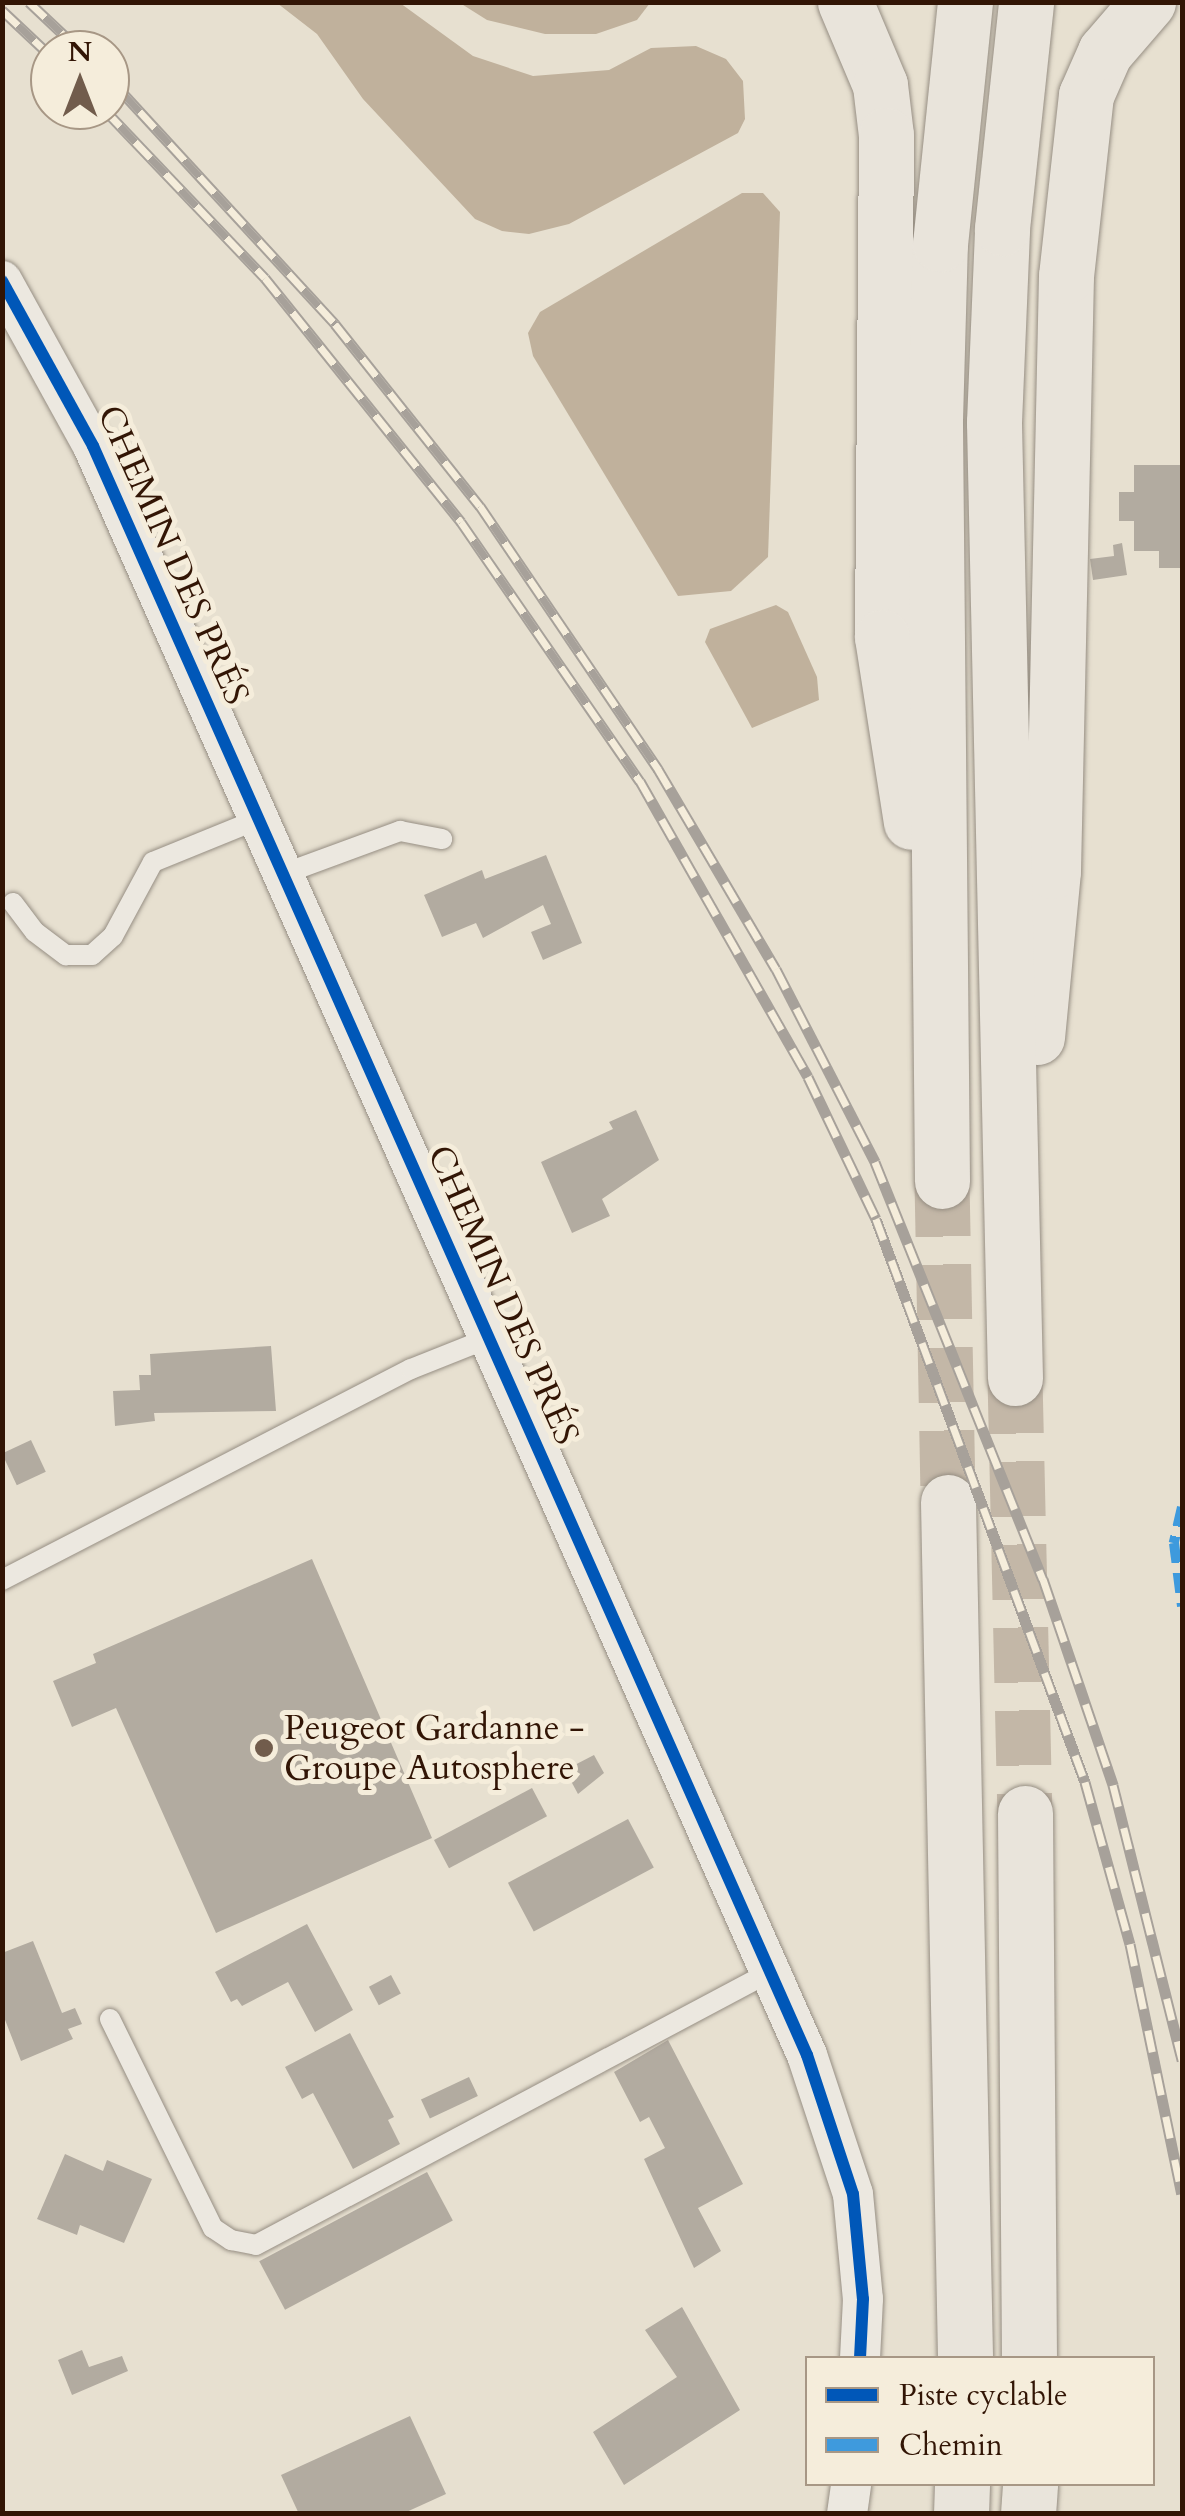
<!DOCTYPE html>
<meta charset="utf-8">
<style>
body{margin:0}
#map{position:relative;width:1185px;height:2516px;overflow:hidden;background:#e7e0d0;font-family:Cardo,serif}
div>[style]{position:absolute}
.water>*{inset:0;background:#c0b19c}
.building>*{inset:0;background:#b2aba0;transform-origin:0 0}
.highway-tunnel>*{height:55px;margin-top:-27.5px;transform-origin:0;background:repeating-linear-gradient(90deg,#c3b7a7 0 55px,transparent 0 83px)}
.roads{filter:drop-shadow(0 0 2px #968e83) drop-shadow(0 0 2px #968e83)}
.lane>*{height:20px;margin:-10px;padding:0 10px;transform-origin:10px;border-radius:10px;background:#ece8e0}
.street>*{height:40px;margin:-20px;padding:0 20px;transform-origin:20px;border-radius:20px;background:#ece8e0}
.highway>*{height:55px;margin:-27.5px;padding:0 27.5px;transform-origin:27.5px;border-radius:27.5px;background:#e9e4db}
.rail>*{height:11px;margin-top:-5.5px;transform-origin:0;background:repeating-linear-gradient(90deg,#f5eddb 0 22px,#a7a19a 0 44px);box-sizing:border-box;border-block:2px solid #a7a19a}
.quiet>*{height:10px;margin-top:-5px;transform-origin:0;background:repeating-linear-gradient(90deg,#3e9add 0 20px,transparent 0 30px)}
.cycleway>*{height:12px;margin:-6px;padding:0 6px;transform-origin:6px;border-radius:6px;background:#0057b8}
.dots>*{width:28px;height:28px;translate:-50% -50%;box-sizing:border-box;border:5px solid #f5eddb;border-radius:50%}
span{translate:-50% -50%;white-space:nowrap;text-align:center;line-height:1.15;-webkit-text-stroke:10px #f5eddb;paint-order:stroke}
.street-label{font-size:35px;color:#321505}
.poi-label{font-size:35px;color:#321505}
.left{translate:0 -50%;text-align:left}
.frame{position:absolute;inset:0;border:5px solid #321505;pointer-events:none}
.legend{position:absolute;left:805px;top:2356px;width:350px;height:130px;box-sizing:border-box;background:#f5eddb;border:2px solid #a79785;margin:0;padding:12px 18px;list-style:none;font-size:30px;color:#321505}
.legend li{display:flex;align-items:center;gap:20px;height:50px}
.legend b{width:50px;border:2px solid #a79785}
.north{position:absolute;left:30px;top:30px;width:100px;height:100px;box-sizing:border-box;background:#f5eddb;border:2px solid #a79785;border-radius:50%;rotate:0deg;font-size:28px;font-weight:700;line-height:40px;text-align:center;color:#321505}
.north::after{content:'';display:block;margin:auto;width:35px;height:45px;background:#715c4c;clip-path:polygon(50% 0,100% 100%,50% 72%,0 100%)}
</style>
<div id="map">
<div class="water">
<div style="clip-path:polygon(277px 3px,400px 3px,473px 56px,533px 76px,609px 70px,651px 48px,696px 46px,726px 59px,743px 81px,745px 119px,738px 133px,569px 224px,529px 234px,502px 231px,475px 219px,363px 99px,317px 34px)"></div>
<div style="clip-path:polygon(460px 3px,650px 3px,637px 20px,596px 34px,545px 34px,487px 20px)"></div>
<div style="clip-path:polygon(742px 193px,763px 193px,780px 212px,768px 557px,731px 591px,678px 596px,533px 356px,528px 333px,540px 312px)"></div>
<div style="clip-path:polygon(776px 605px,788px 612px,817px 677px,819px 700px,752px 728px,705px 642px,710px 629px)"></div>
</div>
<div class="building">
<div style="clip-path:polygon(1134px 465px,1182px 465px,1182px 568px,1159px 568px,1159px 551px,1134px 551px,1134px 521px,1119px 521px,1119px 492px,1134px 492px)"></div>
<div style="clip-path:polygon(1122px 543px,1127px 575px,1093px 580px,1090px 559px,1114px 556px,1113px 545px)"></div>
<div style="clip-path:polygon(546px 855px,582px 943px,543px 960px,531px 932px,551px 924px,543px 905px,483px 938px,476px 923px,442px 937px,424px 895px,482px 870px,485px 879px)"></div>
<div style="clip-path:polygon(636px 1110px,659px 1160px,602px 1199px,610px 1216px,572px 1233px,541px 1162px,613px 1129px,609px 1122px)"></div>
<div style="clip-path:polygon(271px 1346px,276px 1411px,154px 1413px,155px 1421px,115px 1426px,113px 1391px,140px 1390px,139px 1375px,151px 1375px,150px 1354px)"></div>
<div style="left:31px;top:1440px;width:35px;height:32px;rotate:65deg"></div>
<div style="clip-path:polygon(312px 1559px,432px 1838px,216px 1933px,116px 1708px,72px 1727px,53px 1681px,96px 1663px,93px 1654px)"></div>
<div style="clip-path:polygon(594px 1755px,604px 1773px,578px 1794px,565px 1770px)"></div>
<div style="left:532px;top:1788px;width:32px;height:111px;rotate:62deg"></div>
<div style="left:628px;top:1819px;width:55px;height:136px;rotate:62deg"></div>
<div style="clip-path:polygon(307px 1924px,353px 2010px,315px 2032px,288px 1982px,242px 2006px,237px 1999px,231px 2002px,215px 1972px)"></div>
<div style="clip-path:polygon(33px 1941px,62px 2013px,75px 2008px,82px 2024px,68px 2029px,73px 2039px,21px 2061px,2px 2012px,2px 1953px)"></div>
<div style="left:391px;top:1975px;width:21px;height:25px;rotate:62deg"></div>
<div style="clip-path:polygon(350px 2033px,394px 2117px,388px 2120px,400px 2144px,353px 2169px,313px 2093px,302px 2099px,285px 2067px)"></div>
<div style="clip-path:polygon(668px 2040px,743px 2184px,698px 2208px,721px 2251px,694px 2268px,644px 2159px,665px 2148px,649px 2117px,640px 2122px,614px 2072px)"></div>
<div style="left:469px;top:2077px;width:21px;height:53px;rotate:65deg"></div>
<div style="clip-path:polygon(65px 2154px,103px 2171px,107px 2160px,152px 2179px,124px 2243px,80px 2225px,77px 2235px,37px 2219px)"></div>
<div style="left:427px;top:2172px;width:55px;height:190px;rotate:62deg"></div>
<div style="clip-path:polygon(682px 2307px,740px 2410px,624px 2485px,593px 2432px,677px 2377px,645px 2330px)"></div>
<div style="clip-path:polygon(82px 2350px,89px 2367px,122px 2356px,128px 2371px,72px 2395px,58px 2360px)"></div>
<div style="clip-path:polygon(410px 2416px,446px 2494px,402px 2514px,299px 2514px,281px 2475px)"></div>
</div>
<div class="highway-tunnel">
<div style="left:942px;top:1181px;width:321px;rotate:88.9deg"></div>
<div style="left:1015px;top:1378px;width:435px;rotate:88.7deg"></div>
</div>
<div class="roads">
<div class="lane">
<div style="left:283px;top:874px;width:125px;rotate:-20.2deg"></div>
<div style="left:400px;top:831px;width:43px;rotate:10.8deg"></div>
<div style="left:13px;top:903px;width:36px;rotate:53deg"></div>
<div style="left:35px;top:932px;width:39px;rotate:37deg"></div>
<div style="left:66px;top:955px;width:26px"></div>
<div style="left:92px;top:955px;width:28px;rotate:-42deg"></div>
<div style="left:113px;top:936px;width:84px;rotate:-61.6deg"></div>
<div style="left:153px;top:862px;width:114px;rotate:-22.1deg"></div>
<div style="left:2px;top:1580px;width:460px;rotate:-27.3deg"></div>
<div style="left:411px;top:1369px;width:84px;rotate:-21.7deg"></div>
<div style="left:110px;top:2019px;width:233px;rotate:63.8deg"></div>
<div style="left:213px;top:2228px;width:22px;rotate:34deg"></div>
<div style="left:231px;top:2240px;width:25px;rotate:11deg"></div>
<div style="left:256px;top:2245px;width:582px;rotate:-27.97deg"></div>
</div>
<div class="street">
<div style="left:2px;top:281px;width:188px;rotate:61.1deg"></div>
<div style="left:93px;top:446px;width:1760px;rotate:66.07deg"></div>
<div style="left:807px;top:2055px;width:146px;rotate:71.7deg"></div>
<div style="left:853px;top:2194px;width:105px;rotate:84.6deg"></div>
<div style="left:863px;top:2299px;width:59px;rotate:92.9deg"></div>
<div style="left:847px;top:2514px;width:30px;rotate:-82deg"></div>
</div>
<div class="highway">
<div style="left:845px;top:2px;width:90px;rotate:67.1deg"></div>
<div style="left:880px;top:85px;width:50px;rotate:83.2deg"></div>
<div style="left:886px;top:135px;width:502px;rotate:90.46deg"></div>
<div style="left:882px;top:637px;width:187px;rotate:81.1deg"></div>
<div style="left:1037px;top:1037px;width:167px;rotate:-84.5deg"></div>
<div style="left:1053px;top:871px;width:595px;rotate:-88.75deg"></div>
<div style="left:1066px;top:276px;width:182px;rotate:-83.7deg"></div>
<div style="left:1086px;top:95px;width:47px;rotate:-66.2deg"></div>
<div style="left:1105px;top:52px;width:66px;rotate:-49.3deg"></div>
<div style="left:942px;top:1181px;width:761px;rotate:-90.53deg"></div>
<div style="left:935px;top:420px;width:176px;rotate:-88.4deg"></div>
<div style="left:940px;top:244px;width:243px;rotate:-84.1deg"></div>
<div style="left:1015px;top:1378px;width:956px;rotate:-91.26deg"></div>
<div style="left:994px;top:422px;width:194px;rotate:-87.6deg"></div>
<div style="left:1002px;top:228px;width:227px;rotate:-83.9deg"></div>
<div style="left:948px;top:1502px;width:856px;rotate:88.86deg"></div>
<div style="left:1025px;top:1813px;width:545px;rotate:89.58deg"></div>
<div style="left:961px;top:2514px;width:30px;rotate:-88deg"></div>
<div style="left:1028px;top:2514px;width:30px;rotate:-86deg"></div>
</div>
</div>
<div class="rail">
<div style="left:29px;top:2px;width:70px;rotate:43.3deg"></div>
<div style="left:2px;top:10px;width:66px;rotate:43.2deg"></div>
<div style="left:110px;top:79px;width:333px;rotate:47.4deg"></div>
<div style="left:335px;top:324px;width:233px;rotate:51.5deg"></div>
<div style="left:480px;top:506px;width:318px;rotate:55.9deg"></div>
<div style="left:658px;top:769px;width:232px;rotate:59.5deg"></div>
<div style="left:776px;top:969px;width:217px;rotate:62.8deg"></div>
<div style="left:875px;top:1162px;width:450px;rotate:68.1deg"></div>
<div style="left:1043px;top:1579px;width:218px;rotate:71.2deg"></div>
<div style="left:1113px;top:1785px;width:284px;rotate:75.9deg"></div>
<div style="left:105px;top:110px;width:232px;rotate:46.4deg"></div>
<div style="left:265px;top:278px;width:313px;rotate:51.2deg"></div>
<div style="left:461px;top:522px;width:315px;rotate:55.4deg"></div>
<div style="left:640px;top:781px;width:340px;rotate:60.4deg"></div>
<div style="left:808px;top:1077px;width:157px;rotate:64.4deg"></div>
<div style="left:876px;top:1219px;width:601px;rotate:69.63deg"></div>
<div style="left:1085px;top:1782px;width:168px;rotate:74.5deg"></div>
<div style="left:1130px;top:1944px;width:255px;rotate:78.3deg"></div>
</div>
<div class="quiet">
<div style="left:1182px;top:1507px;width:37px;rotate:103deg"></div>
<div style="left:1174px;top:1543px;width:64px;rotate:82.8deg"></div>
</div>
<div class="cycleway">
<div style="left:2px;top:281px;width:188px;rotate:61.1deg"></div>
<div style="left:93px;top:446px;width:1760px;rotate:66.07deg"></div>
<div style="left:807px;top:2055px;width:146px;rotate:71.7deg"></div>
<div style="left:853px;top:2194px;width:105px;rotate:84.6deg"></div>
<div style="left:863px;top:2299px;width:59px;rotate:92.9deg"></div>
</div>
<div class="dots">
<div style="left:264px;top:1748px;background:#715c4c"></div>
</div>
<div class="street-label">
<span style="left:173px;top:555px;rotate:66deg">CHEMIN DES PRÉS</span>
<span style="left:503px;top:1295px;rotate:66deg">CHEMIN DES PRÉS</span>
</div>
<div class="poi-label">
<span class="left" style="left:284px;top:1748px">Peugeot Gardanne -<br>Groupe Autosphere</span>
</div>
<div class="frame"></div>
<ul class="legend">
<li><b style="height:12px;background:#0057b8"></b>Piste cyclable</li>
<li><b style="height:12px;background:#3e9add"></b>Chemin</li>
</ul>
<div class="north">N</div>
</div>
